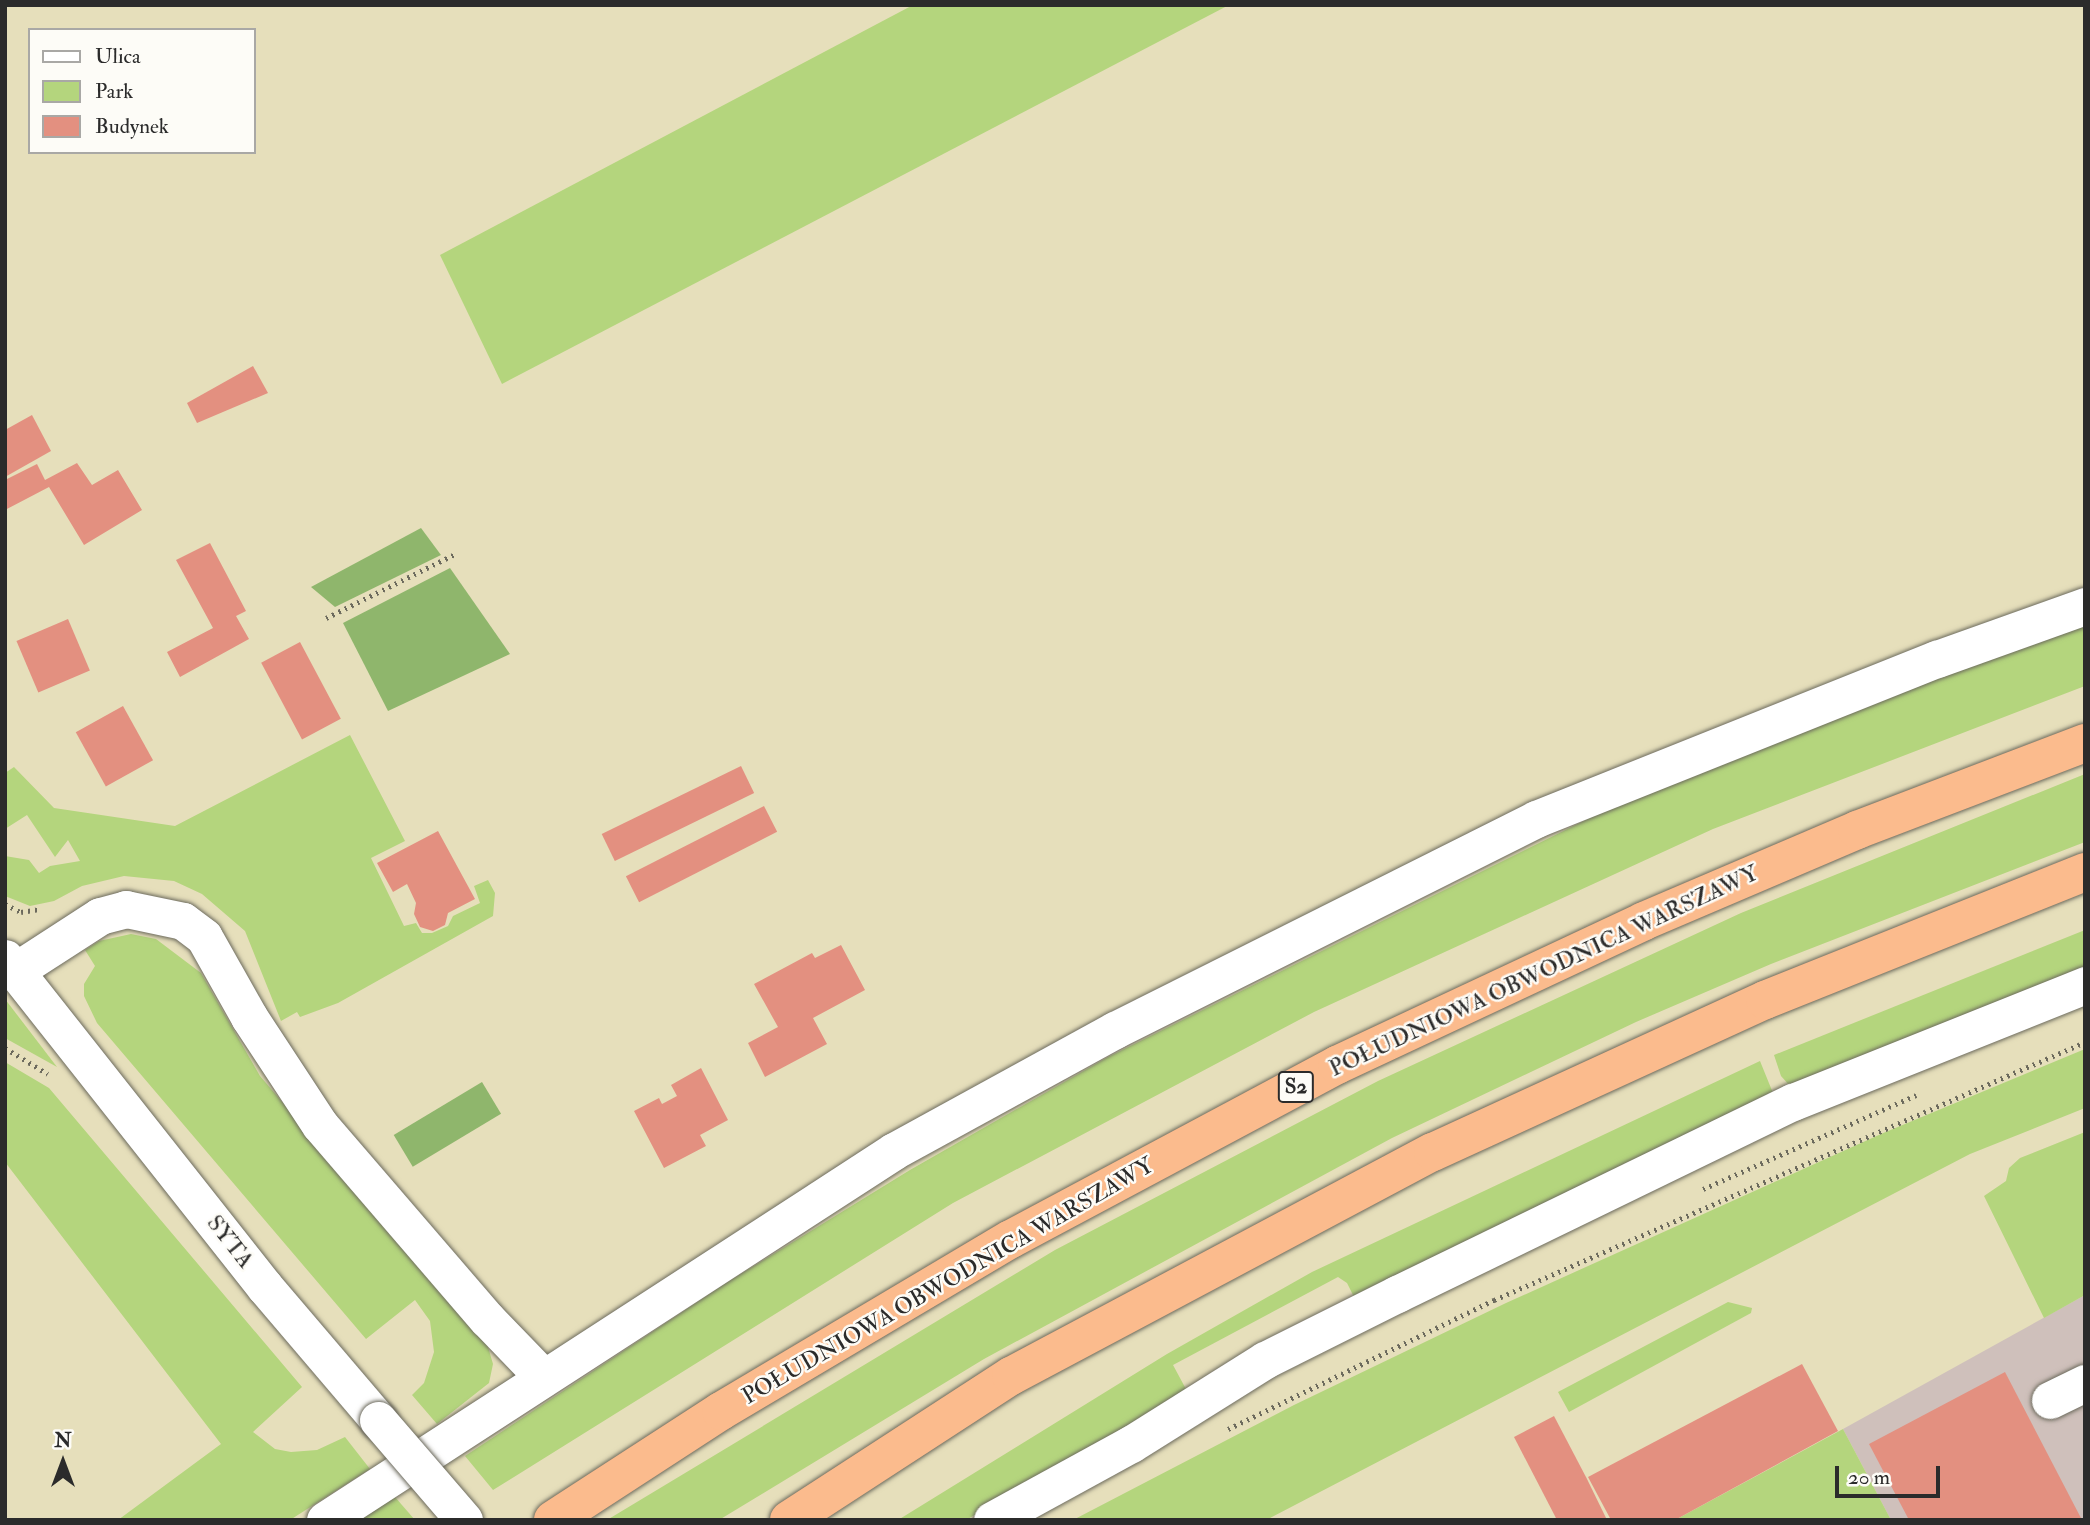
<!DOCTYPE html>
<meta charset="utf-8">
<style>
body{margin:0}
#map{position:relative;width:2090px;height:1525px;overflow:hidden;background:#e6dfbb;font-family:"IM FELL Double Pica",serif}
div>[style]{position:absolute}
.industrial>*{inset:0;background:#cfc0bb}
.green>*{inset:0;background:#b4d57d}
.forest>*{inset:0;background:#8fb66c;transform-origin:0 0}
.building>*{inset:0;background:#e39080;transform-origin:0 0}
.path>*{height:4.5px;margin-top:-2.25px;transform-origin:0;background:repeating-linear-gradient(90deg,#6c6a5d 0 2px,transparent 0 7px)}
.roads{filter:drop-shadow(0 0 2px #6c6a5d) drop-shadow(0 0 2px #6c6a5d)}
.minor>*{height:37px;margin:-18.5px;padding:0 18.5px;transform-origin:18.5px;border-radius:18.5px;background:#fff}
.highway>*{height:38px;margin:-19px;padding:0 19px;transform-origin:19px;border-radius:19px;background:#fbbb8d}
.bridges{filter:drop-shadow(0 0 2px #6c6a5d) drop-shadow(0 0 2px #6c6a5d)}
.minor-bridge>*{height:37px;margin:-18.5px;padding:0 18.5px;transform-origin:18.5px;border-radius:18.5px;background:#fff}
span{translate:-50% -50%;white-space:nowrap;text-align:center;line-height:1.15;-webkit-text-stroke:5px #fdfcf7;paint-order:stroke}
.shield-label span{padding:2px 5px;background:#fdfcf7;border:2px solid;border-radius:5px;-webkit-text-stroke-width:0}
.shield-label{font-size:21px;color:#2b2b2b;font-weight:700}
.street-label{font-size:23px;color:#2b2b2b}
.frame{position:absolute;inset:0;border:7px solid #2b2b2b;pointer-events:none}
.legend{position:absolute;left:28px;top:28px;width:228px;height:126px;box-sizing:border-box;background:#fdfcf7;border:2px solid #a9a8a5;margin:0;padding:9px 12px;list-style:none;font-size:21px;color:#2b2b2b}
.legend li{display:flex;align-items:center;gap:14px;height:35px}
.legend b{width:35px;border:2px solid #a9a8a5}
.north{position:absolute;left:28px;top:1427px;width:70px;height:70px;-webkit-text-stroke:5px #fdfcf7;paint-order:stroke;rotate:0deg;font-size:19px;font-weight:700;line-height:28px;text-align:center;color:#2b2b2b}
.north::after{content:'';display:block;margin:auto;width:24px;height:32px;background:#2b2b2b;clip-path:polygon(50% 0,100% 100%,50% 72%,0 100%)}
.scale{position:absolute;left:1835px;top:1466px;width:105px;height:32px;box-sizing:border-box;border:4px solid #2b2b2b;border-top:0;padding-left:9px;font-size:21px;line-height:24px;white-space:nowrap;color:#2b2b2b;-webkit-text-stroke:5px #fdfcf7;paint-order:stroke}
</style>
<div id="map">
<div class="industrial">
<div style="clip-path:polygon(2085px 1295px,2085px 1520px,1891px 1520px,1843px 1429px)"></div>
</div>
<div class="green">
<div style="clip-path:polygon(913px 5px,1229px 5px,502px 384px,440px 255px)"></div>
<div style="clip-path:polygon(2085px 619px,2085px 686px,1713px 829px,1314px 1012px,953px 1203px,493px 1490px,465px 1456px,726px 1283px,910px 1170px,1108px 1057px,1626px 800px)"></div>
<div style="clip-path:polygon(350px 735px,405px 841px,371px 858px,404px 926px,416px 923px,422px 933px,432px 933px,448px 926px,453px 916px,480px 903px,474px 886px,488px 880px,495px 893px,493px 916px,338px 1003px,300px 1017px,297px 1012px,281px 1021px,245px 931px,202px 894px,174px 881px,124px 876px,82px 886px,54px 901px,30px 906px,5px 896px,5px 856px,29px 860px,39px 873px,50px 866px,80px 861px,68px 840px,55px 857px,27px 815px,5px 829px,5px 773px,14px 767px,54px 808px,175px 826px)"></div>
<div style="clip-path:polygon(2085px 774px,2085px 842px,1771px 964px,1636px 1022px,1392px 1138px,984px 1359px,719px 1520px,607px 1520px,1055px 1250px,1378px 1081px,1741px 913px)"></div>
<div style="clip-path:polygon(2085px 930px,2085px 974px,1789px 1085px,1781px 1076px,1774px 1055px)"></div>
<div style="clip-path:polygon(131px 934px,156px 939px,201px 973px,260px 1076px,486px 1340px,493px 1364px,489px 1383px,437px 1424px,412px 1395px,424px 1383px,434px 1352px,430px 1321px,415px 1300px,366px 1339px,97px 1023px,84px 996px,84px 984px,95px 966px,85px 950px,99px 941px)"></div>
<div style="clip-path:polygon(5px 999px,57px 1067px,5px 1038px)"></div>
<div style="clip-path:polygon(2085px 1049px,2085px 1108px,1970px 1154px,1266px 1520px,1073px 1520px,1294px 1405px,1506px 1303px,1881px 1134px)"></div>
<div style="clip-path:polygon(1760px 1061px,1775px 1098px,1356px 1301px,1347px 1283px,1338px 1277px,1173px 1365px,1187px 1391px,966px 1520px,898px 1520px,1167px 1354px,1312px 1272px)"></div>
<div style="clip-path:polygon(5px 1062px,49px 1088px,302px 1387px,253px 1432px,275px 1449px,291px 1452px,317px 1450px,345px 1437px,370px 1469px,290px 1520px,118px 1520px,221px 1444px,5px 1162px)"></div>
<div style="clip-path:polygon(2085px 1132px,2085px 1295px,2044px 1318px,1984px 1196px,2006px 1181px,2009px 1168px,2020px 1158px)"></div>
<div style="clip-path:polygon(1728px 1302px,1752px 1308px,1751px 1313px,1569px 1412px,1558px 1392px)"></div>
<div style="clip-path:polygon(1843px 1429px,1891px 1520px,1675px 1520px)"></div>
<div style="clip-path:polygon(395px 1497px,415px 1520px,360px 1520px)"></div>
</div>
<div class="forest">
<div style="clip-path:polygon(421px 528px,441px 555px,335px 607px,311px 587px)"></div>
<div style="clip-path:polygon(450px 568px,510px 654px,388px 711px,343px 623px)"></div>
<div style="left:482px;top:1082px;width:37px;height:103px;rotate:59deg"></div>
</div>
<div class="building">
<div style="clip-path:polygon(253px 366px,268px 393px,197px 423px,187px 403px)"></div>
<div style="clip-path:polygon(32px 415px,51px 451px,5px 477px,5px 430px)"></div>
<div style="clip-path:polygon(77px 463px,92px 485px,118px 470px,142px 510px,84px 545px,49px 487px,5px 510px,5px 480px,37px 464px,45px 480px)"></div>
<div style="clip-path:polygon(210px 543px,246px 611px,236px 616px,249px 639px,180px 677px,167px 652px,213px 628px,176px 560px)"></div>
<div style="left:68px;top:619px;width:56px;height:56px;rotate:67deg"></div>
<div style="left:300px;top:642px;width:87px;height:44px;rotate:62deg"></div>
<div style="left:123px;top:706px;width:62px;height:54px;rotate:61deg"></div>
<div style="left:741px;top:766px;width:30px;height:155px;rotate:64deg"></div>
<div style="left:764px;top:806px;width:29px;height:155px;rotate:63deg"></div>
<div style="clip-path:polygon(438px 831px,475px 899px,448px 913px,445px 925px,433px 931px,420px 927px,414px 914px,416px 903px,407px 884px,393px 892px,377px 863px)"></div>
<div style="clip-path:polygon(841px 945px,865px 990px,813px 1018px,827px 1044px,765px 1077px,748px 1043px,778px 1027px,754px 984px,812px 953px,815px 958px)"></div>
<div style="clip-path:polygon(701px 1068px,728px 1120px,700px 1135px,706px 1146px,664px 1168px,634px 1111px,659px 1098px,662px 1104px,677px 1096px,671px 1085px)"></div>
<div style="clip-path:polygon(1802px 1364px,1838px 1431px,1675px 1520px,1611px 1520px,1588px 1477px)"></div>
<div style="clip-path:polygon(2005px 1372px,2082px 1520px,1909px 1520px,1869px 1444px)"></div>
<div style="clip-path:polygon(1554px 1416px,1587px 1479px,1607px 1520px,1557px 1520px,1514px 1437px)"></div>
</div>
<div class="path">
<div style="left:326px;top:618px;width:144px;rotate:-26.4deg"></div>
<div style="left:5px;top:904px;width:18px;rotate:27deg"></div>
<div style="left:21px;top:912px;width:20px;rotate:-9deg"></div>
<div style="left:5px;top:1048px;width:50px;rotate:31.2deg"></div>
<div style="left:1703px;top:1189px;width:233px;rotate:-23.8deg"></div>
<div style="left:1228px;top:1429px;width:296px;rotate:-25.9deg"></div>
<div style="left:1494px;top:1300px;width:645px;rotate:-23.58deg"></div>
</div>
<div class="roads">
<div class="minor">
<div style="left:5px;top:958px;width:419px;rotate:51.7deg"></div>
<div style="left:265px;top:1287px;width:175px;rotate:49.6deg"></div>
<div style="left:15px;top:971px;width:101px;rotate:-32.9deg"></div>
<div style="left:100px;top:916px;width:27px;rotate:-15deg"></div>
<div style="left:126px;top:909px;width:58px;rotate:11.9deg"></div>
<div style="left:183px;top:921px;width:26px;rotate:37deg"></div>
<div style="left:204px;top:937px;width:92px;rotate:60.6deg"></div>
<div style="left:249px;top:1017px;width:129px;rotate:56.7deg"></div>
<div style="left:320px;top:1125px;width:256px;rotate:49.3deg"></div>
<div style="left:487px;top:1319px;width:79px;rotate:46deg"></div>
<div style="left:2050px;top:1400px;width:39px;rotate:-26deg"></div>
<div style="left:325px;top:1520px;width:678px;rotate:-32.96deg"></div>
<div style="left:894px;top:1151px;width:252px;rotate:-28.7deg"></div>
<div style="left:1115px;top:1030px;width:471px;rotate:-26.6deg"></div>
<div style="left:1536px;top:819px;width:432px;rotate:-21.8deg"></div>
<div style="left:1937px;top:659px;width:157px;rotate:-19.7deg"></div>
<div style="left:992px;top:1520px;width:158px;rotate:-28.7deg"></div>
<div style="left:1131px;top:1444px;width:158px;rotate:-32.1deg"></div>
<div style="left:1265px;top:1360px;width:148px;rotate:-26.6deg"></div>
<div style="left:1397px;top:1294px;width:440px;rotate:-25.9deg"></div>
<div style="left:1793px;top:1102px;width:315px;rotate:-21.8deg"></div>
</div>
<div class="highway">
<div style="left:553px;top:1520px;width:200px;rotate:-33deg"></div>
<div style="left:721px;top:1411px;width:337px;rotate:-30.7deg"></div>
<div style="left:1011px;top:1239px;width:370px;rotate:-28.1deg"></div>
<div style="left:1337px;top:1065px;width:339px;rotate:-25.1deg"></div>
<div style="left:1644px;top:921px;width:232px;rotate:-23.1deg"></div>
<div style="left:1857px;top:830px;width:244px;rotate:-20.9deg"></div>
<div style="left:789px;top:1520px;width:265px;rotate:-33deg"></div>
<div style="left:1011px;top:1376px;width:478px;rotate:-28deg"></div>
<div style="left:1433px;top:1152px;width:365px;rotate:-24.6deg"></div>
<div style="left:1765px;top:1000px;width:345px;rotate:-21.8deg"></div>
</div>
</div>
<div class="bridges">
<div class="minor-bridge">
<div style="left:378px;top:1420px;width:132px;rotate:49.3deg"></div>
</div>
</div>
<div class="shield-label">
<span style="left:1296px;top:1087px">S2</span>
</div>
<div class="street-label">
<span style="left:1544px;top:971px;rotate:-25deg">POŁUDNIOWA OBWODNICA WARSZAWY</span>
<span style="left:230px;top:1242px;rotate:52deg">SYTA</span>
<span style="left:948px;top:1281px;rotate:-30deg">POŁUDNIOWA OBWODNICA WARSZAWY</span>
</div>
<div class="frame"></div>
<ul class="legend">
<li><b style="height:9px;background:#fff"></b>Ulica</li>
<li><b style="height:19px;background:#b4d57d"></b>Park</li>
<li><b style="height:19px;background:#e39080"></b>Budynek</li>
</ul>
<div class="north">N</div>
<div class="scale">20 m</div>
</div>
